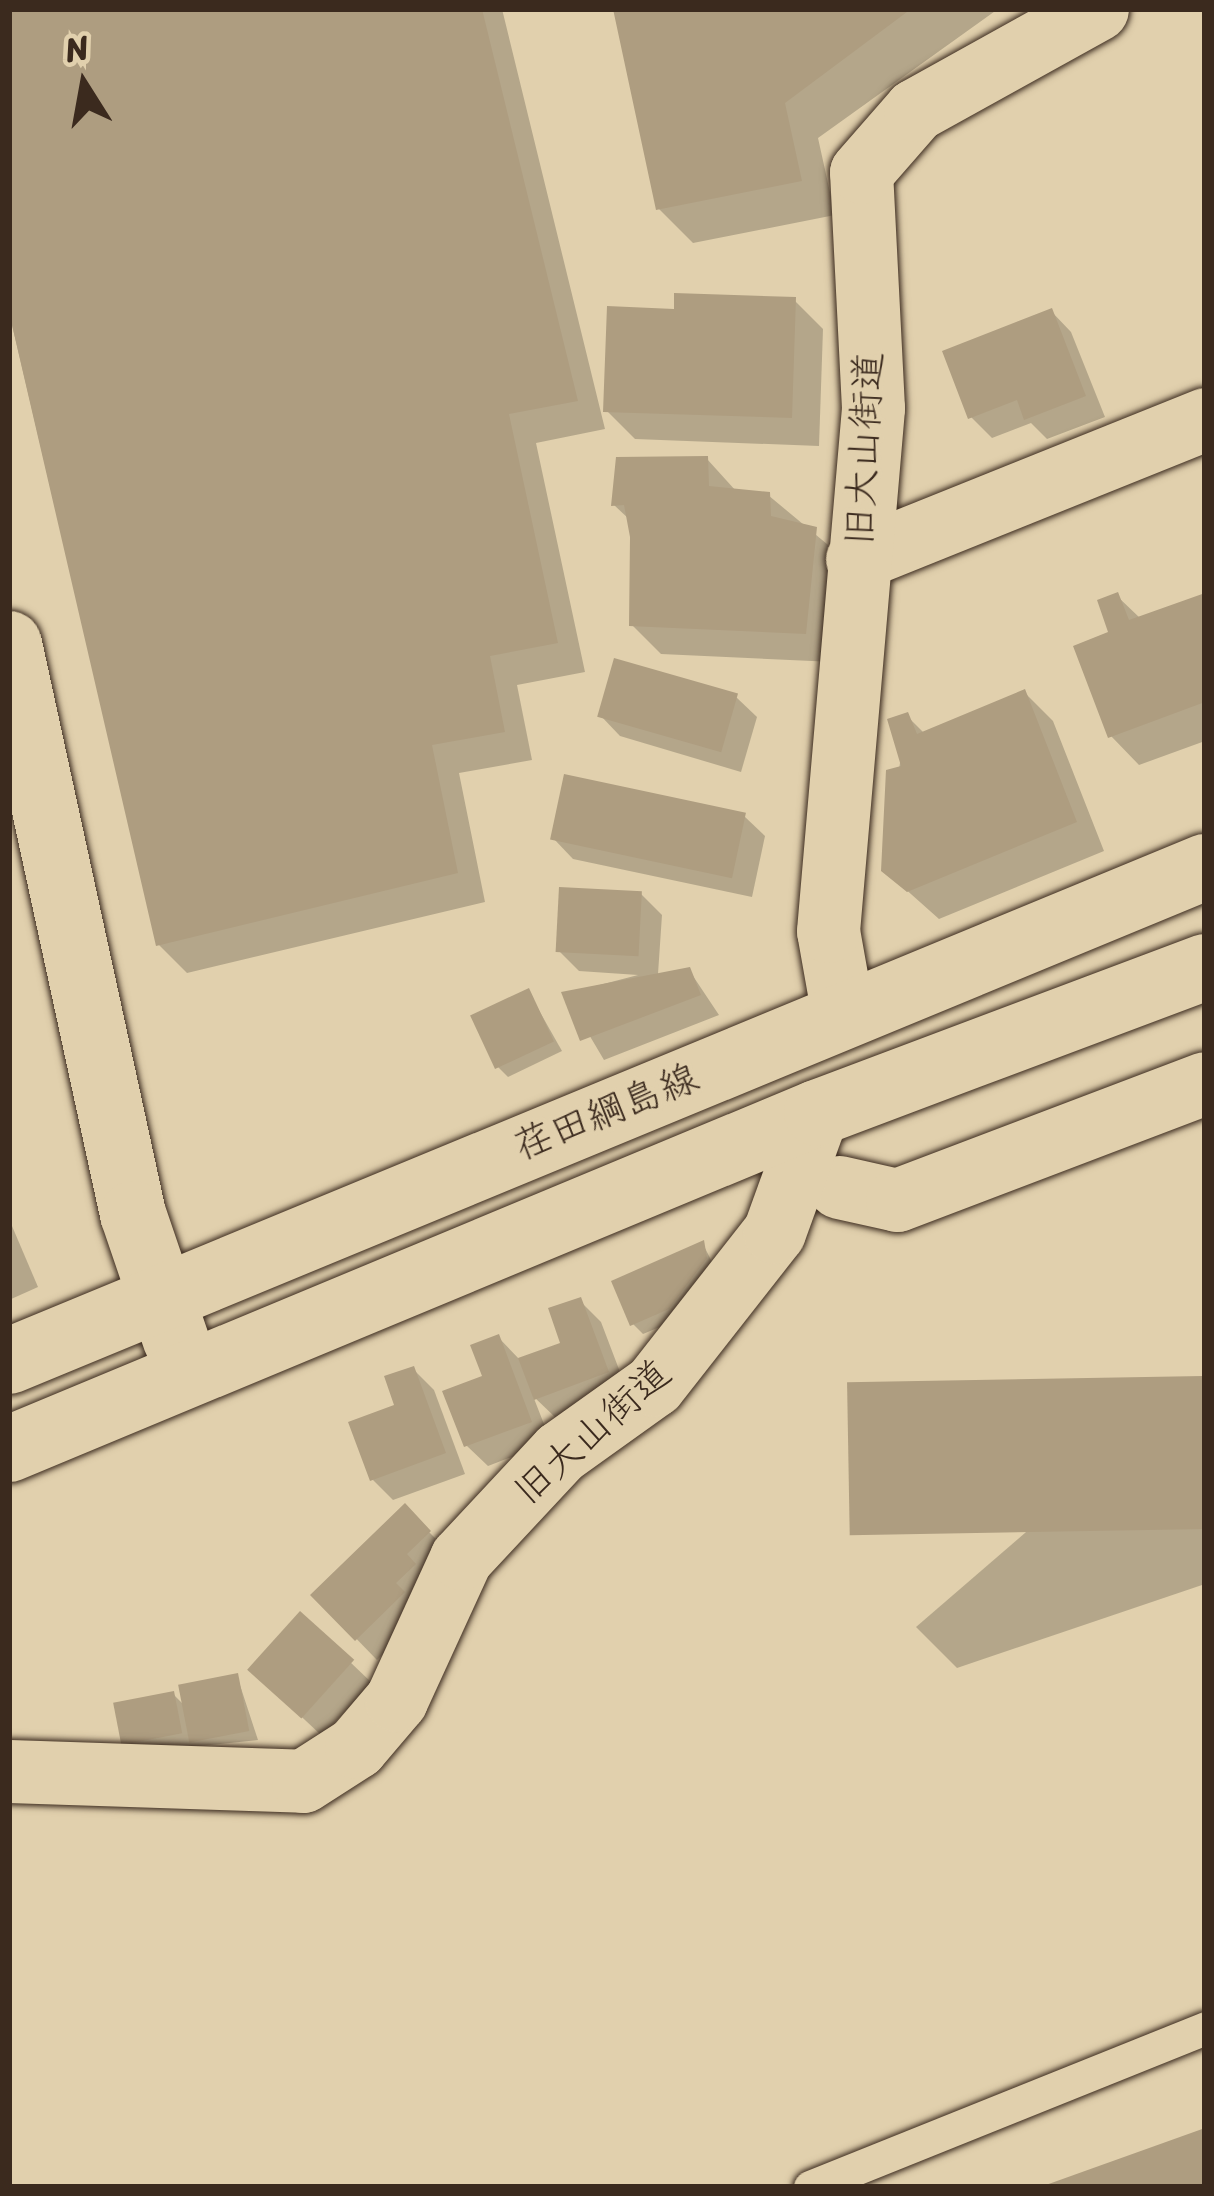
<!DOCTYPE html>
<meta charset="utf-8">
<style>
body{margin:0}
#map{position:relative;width:1214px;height:2196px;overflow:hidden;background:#e1d0ad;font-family:Sriracha,"Klee One",sans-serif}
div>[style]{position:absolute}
.shadow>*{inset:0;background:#0003}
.building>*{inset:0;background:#ae9d80;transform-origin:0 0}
.roads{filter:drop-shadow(0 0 3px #3b2a1e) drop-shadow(0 0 3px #3b2a1e)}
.lane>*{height:33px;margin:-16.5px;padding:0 16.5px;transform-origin:16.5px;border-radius:16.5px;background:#e1d0ad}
.street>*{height:63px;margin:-31.5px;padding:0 31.5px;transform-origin:31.5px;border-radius:31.5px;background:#e1d0ad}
.secondary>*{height:66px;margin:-33px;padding:0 33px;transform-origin:33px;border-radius:33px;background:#e1d0ad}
span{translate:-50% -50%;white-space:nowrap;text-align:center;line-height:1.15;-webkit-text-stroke:9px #e1d0ad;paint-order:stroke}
.street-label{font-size:39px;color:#3b2a1e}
.frame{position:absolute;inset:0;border:12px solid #3b2a1e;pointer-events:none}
.north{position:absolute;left:24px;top:24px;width:120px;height:120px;-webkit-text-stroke:9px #e1d0ad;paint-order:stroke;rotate:349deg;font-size:33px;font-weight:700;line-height:48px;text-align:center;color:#3b2a1e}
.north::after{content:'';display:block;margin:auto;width:42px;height:54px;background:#3b2a1e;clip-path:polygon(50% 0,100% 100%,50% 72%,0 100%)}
</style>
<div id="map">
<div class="shadow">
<div style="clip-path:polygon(9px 9px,502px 9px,605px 429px,536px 443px,585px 672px,517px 685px,532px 760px,459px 773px,485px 902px,187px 973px,158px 944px,9px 312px)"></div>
<div style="clip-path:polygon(616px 9px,998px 9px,818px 138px,835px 215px,693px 243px,658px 208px)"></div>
<div style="clip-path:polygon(794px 300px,823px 329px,819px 446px,635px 439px,606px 410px,677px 312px)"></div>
<div style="clip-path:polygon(1051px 311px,1071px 332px,1105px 417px,1047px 439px,1031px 423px,992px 438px,971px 417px)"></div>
<div style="clip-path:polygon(707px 459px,736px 491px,768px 495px,845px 559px,834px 662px,661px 654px,632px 625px,630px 520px,614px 505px)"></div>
<div style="clip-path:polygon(1117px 596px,1141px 619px,1205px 596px,1205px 741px,1139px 765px,1111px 736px)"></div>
<div style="clip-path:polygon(1024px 692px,1053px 721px,1104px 851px,939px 919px,884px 870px,907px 716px,925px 734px)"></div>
<div style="clip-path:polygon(736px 697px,757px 717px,741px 772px,620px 736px,600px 715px)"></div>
<div style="clip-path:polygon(744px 816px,765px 836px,752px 897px,573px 859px,553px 838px)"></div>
<div style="clip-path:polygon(641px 894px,662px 915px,658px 974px,689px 970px,719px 1015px,604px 1060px,565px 994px,638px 975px,579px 971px,558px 950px)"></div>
<div style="clip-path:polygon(528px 991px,562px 1051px,508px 1077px,498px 1067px)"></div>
<div style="clip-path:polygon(9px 1219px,38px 1287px,9px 1300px)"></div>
<div style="clip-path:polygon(703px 1244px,716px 1270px,679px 1319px,643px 1334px,633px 1324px)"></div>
<div style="clip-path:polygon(580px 1301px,601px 1322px,628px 1393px,557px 1419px,533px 1396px,551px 1442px,488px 1466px,467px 1446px,498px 1337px,520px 1360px,564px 1345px)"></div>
<div style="clip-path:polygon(413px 1369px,434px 1390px,465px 1474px,393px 1500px,373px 1480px)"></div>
<div style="clip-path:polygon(1202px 1380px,1205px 1584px,957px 1668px,916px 1627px)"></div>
<div style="clip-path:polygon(405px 1508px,450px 1553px,423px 1615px,377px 1660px,314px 1595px)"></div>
<div style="clip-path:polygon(301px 1615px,372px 1683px,322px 1736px,271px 1688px)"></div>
<div style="clip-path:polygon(237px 1676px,258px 1740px,134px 1753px,123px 1743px,173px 1694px,186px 1707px)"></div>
</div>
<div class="building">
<div style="clip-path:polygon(9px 9px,482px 9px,578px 401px,509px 414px,558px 643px,490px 656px,505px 732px,432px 745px,458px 873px,156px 946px,9px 312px)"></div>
<div style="clip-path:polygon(613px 9px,911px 9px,785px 103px,802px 181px,656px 210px)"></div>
<div style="clip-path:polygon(674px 293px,796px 297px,792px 418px,603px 412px,607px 306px,674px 309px)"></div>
<div style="clip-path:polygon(1052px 308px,1086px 396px,1024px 420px,1017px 400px,968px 419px,942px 351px)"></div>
<div style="clip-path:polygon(708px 456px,709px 486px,770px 492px,771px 516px,817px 527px,806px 634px,629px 626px,630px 537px,624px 505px,611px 506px,616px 457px)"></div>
<div style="clip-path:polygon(1118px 592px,1129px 620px,1205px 593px,1205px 702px,1108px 738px,1073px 646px,1108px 632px,1097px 600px)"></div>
<div style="left:614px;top:658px;width:129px;height:61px;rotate:16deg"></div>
<div style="clip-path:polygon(1025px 689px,1077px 822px,907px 892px,881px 871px,886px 770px,901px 766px,887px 719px,908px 712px,917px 734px)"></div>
<div style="left:564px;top:774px;width:186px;height:67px;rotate:12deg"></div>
<div style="left:559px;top:887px;width:83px;height:65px;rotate:3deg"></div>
<div style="clip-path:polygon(690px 967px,701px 995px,580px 1041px,561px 992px)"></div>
<div style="left:529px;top:988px;width:59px;height:65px;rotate:65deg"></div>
<div style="clip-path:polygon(704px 1240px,707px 1258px,669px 1309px,630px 1326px,611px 1281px)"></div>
<div style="clip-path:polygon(581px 1297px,609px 1372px,534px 1400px,518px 1358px,560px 1343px,548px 1308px)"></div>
<div style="clip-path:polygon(499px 1334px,532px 1422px,464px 1447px,442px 1391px,482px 1376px,470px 1345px)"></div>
<div style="clip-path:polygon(414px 1366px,446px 1453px,370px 1481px,348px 1422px,394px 1405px,384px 1376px)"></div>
<div style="left:1203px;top:1376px;width:153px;height:356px;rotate:89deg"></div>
<div style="clip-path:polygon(405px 1503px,431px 1531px,407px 1554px,416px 1564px,396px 1583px,405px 1592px,355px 1641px,310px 1595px)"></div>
<div style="left:300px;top:1611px;width:73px;height:79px;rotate:42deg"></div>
<div style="left:238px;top:1673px;width:59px;height:61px;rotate:79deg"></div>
<div style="left:174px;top:1691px;width:43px;height:62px;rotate:79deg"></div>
<div style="clip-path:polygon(1205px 2128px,1205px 2187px,1044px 2187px,1043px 2186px)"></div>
</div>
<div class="roads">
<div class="lane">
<div style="left:810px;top:2187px;width:426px;rotate:-21.9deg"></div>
</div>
<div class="street">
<div style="left:857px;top:559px;width:375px;rotate:-21.9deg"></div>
<div style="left:843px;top:1015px;width:85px;rotate:-100.1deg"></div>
<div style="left:828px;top:931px;width:525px;rotate:-85.08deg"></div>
<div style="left:873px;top:408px;width:236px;rotate:-92.9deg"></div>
<div style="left:861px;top:172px;width:82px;rotate:-48.9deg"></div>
<div style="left:915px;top:110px;width:208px;rotate:-29deg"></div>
<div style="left:839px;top:1187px;width:59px;rotate:12.6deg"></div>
<div style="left:897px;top:1200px;width:329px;rotate:-20.8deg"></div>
<div style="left:9px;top:1771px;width:294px;rotate:1.9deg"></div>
<div style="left:303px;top:1781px;width:63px;rotate:-32.7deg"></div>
<div style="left:356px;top:1747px;width:62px;rotate:-49.6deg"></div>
<div style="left:396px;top:1700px;width:156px;rotate:-65.4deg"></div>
<div style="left:461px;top:1558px;width:145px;rotate:-47deg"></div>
<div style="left:560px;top:1452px;width:115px;rotate:-35.5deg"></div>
<div style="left:654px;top:1385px;width:194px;rotate:-51.9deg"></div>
<div style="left:774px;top:1232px;width:127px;rotate:-70.1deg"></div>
</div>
<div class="secondary">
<div style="left:9px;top:644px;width:583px;rotate:77.73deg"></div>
<div style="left:133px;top:1214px;width:133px;rotate:71.2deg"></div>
<div style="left:9px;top:1361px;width:1294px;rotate:-22.44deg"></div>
<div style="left:9px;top:1449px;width:875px;rotate:-22.58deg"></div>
<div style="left:817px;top:1113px;width:415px;rotate:-20.6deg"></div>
</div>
</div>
<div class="street-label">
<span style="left:864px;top:449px;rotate:-87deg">旧大山街道</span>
<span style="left:606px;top:1112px;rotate:-22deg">荏田綱島線</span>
<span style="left:592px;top:1432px;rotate:-42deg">旧大山街道</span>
</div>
<div class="frame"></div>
<div class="north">N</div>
</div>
